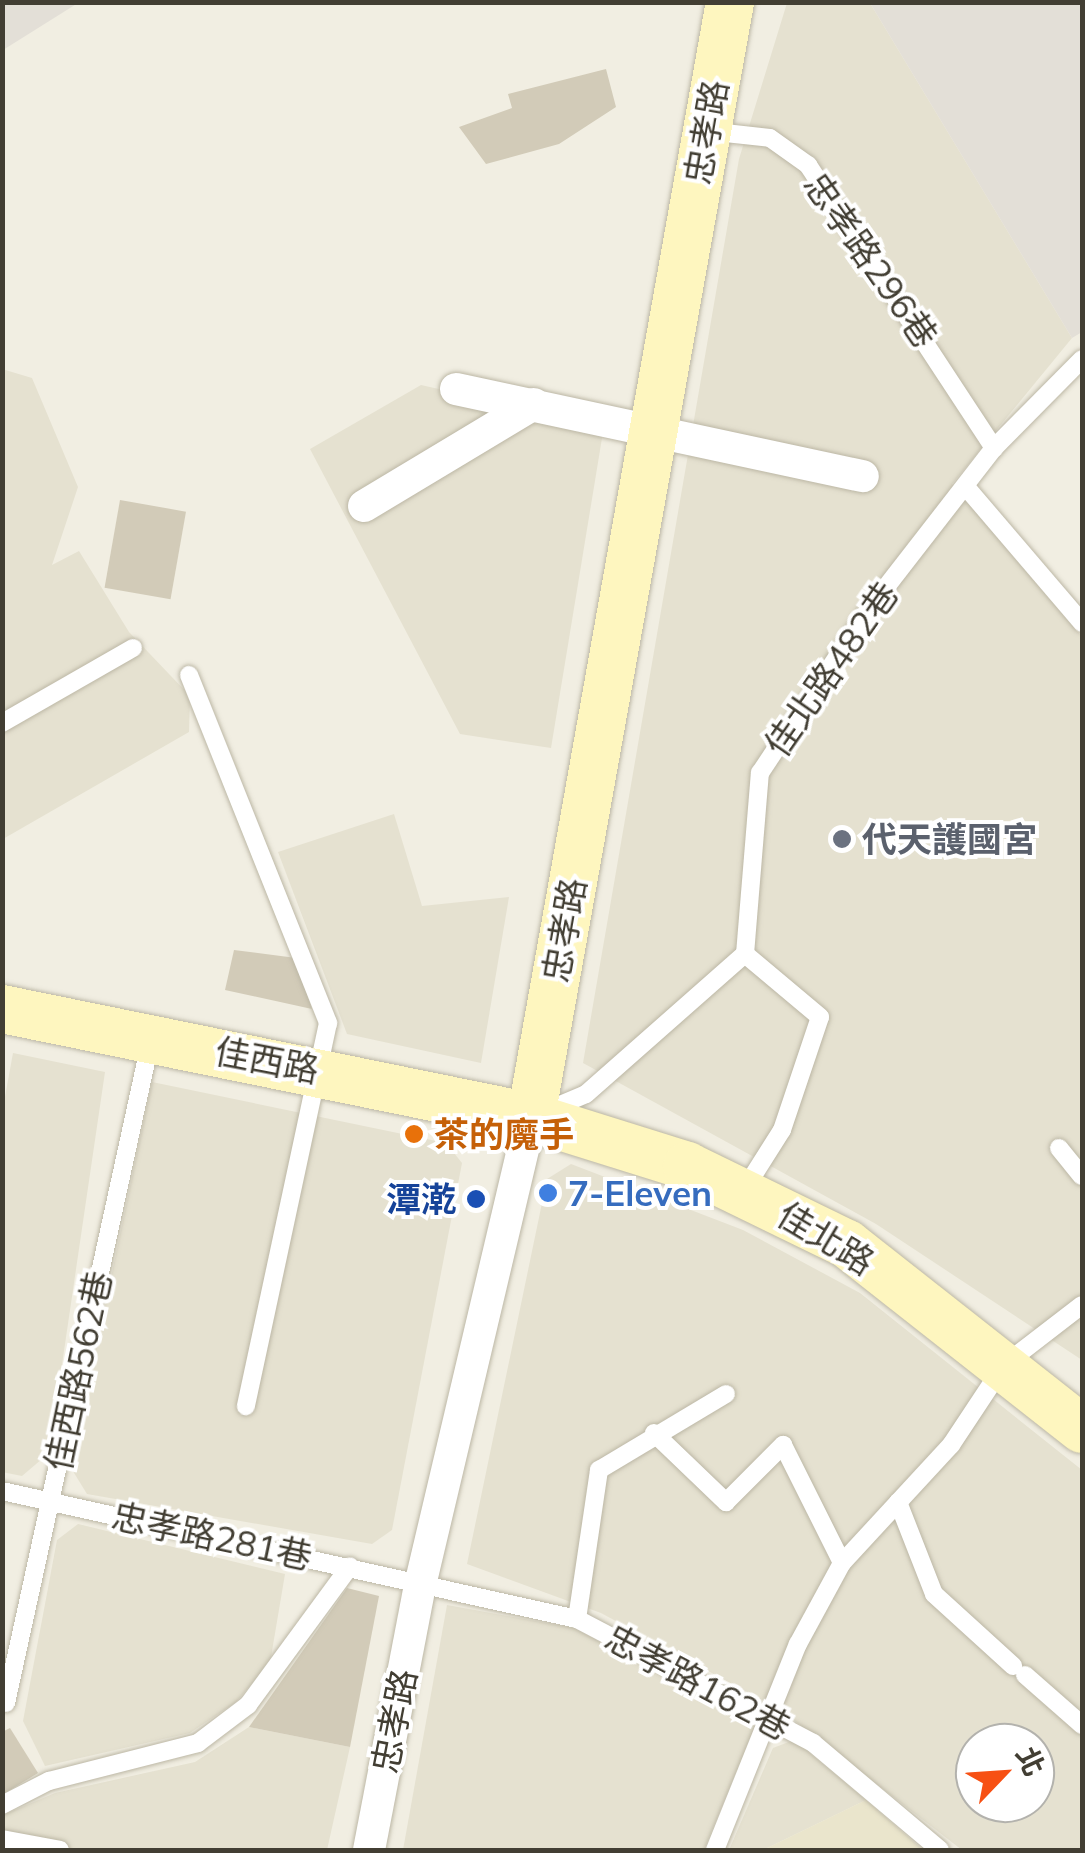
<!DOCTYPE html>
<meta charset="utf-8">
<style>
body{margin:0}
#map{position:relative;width:1085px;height:1853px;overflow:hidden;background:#f1eee2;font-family:Mulish,"Noto Sans TC",sans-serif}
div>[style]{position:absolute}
.residential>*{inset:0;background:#e5e1d0}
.industrial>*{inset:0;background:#e3dfd7}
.education>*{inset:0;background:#eae5cc}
.building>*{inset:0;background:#d2cbb8;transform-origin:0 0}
.roads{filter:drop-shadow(0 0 2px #bcb7a5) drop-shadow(0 0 2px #bcb7a5)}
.lane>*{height:18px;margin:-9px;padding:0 9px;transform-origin:9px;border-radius:9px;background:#fff}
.street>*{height:32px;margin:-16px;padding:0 16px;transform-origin:16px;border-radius:16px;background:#fff}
.secondary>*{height:48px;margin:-24px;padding:0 24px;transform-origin:24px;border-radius:24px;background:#fef6bf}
.dots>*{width:28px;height:28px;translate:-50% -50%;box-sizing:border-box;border:5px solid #fff;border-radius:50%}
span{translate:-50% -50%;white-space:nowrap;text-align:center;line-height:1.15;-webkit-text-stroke:8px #fff;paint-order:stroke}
.street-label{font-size:35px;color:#423e33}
.worship-label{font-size:35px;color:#5b616d;font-weight:700}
.left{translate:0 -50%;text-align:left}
.food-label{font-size:35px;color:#c56008;font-weight:700}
.shop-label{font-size:35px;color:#366cbe;font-weight:700}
.transit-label{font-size:35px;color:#164399;font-weight:700}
.right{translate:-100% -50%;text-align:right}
.frame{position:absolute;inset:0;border:5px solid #423e33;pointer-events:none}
.north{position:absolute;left:955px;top:1723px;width:100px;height:100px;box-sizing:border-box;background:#fff;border:2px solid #b3b2ad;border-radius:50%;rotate:65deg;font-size:28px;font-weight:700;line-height:40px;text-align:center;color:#423e33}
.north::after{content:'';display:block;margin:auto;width:35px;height:45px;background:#f75013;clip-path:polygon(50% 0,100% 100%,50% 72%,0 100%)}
</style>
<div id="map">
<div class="residential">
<div style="clip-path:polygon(787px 3px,870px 3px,1072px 338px,952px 484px,1082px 637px,1082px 1360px,876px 1224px,583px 1063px,739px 159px)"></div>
<div style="clip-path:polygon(2px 369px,32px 378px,78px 487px,52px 565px,79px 551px,129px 632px,190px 696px,189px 732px,3px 839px)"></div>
<div style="clip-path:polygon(421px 385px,604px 426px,551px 748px,460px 734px,310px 449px)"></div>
<div style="clip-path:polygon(394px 814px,422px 906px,509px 897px,481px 1063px,347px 1034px,278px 852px)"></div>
<div style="clip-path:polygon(13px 1053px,105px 1072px,49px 1453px,22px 1476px,2px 1472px,2px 1113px)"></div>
<div style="clip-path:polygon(152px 1082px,446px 1143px,462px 1163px,392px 1530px,372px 1544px,87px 1494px,71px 1468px)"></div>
<div style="clip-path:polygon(evenodd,571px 1164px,743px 1230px,860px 1293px,1082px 1470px,1082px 1850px,962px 1850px,782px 1711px,601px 1613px,467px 1564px,547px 1179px,571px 1164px,975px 1743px,1035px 1743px,1035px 1803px,975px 1803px,975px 1743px)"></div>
<div style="clip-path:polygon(78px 1524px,285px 1574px,270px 1663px,236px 1702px,190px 1733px,45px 1766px,23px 1721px,57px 1540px)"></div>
<div style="clip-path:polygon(447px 1605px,574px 1628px,755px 1726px,704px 1850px,403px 1850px)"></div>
<div style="clip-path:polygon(249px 1727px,350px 1747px,327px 1850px,3px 1850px,3px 1815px,55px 1793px,195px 1762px)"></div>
<div style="clip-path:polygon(794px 1740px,866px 1800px,763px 1850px,729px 1850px,773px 1748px)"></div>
</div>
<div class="industrial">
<div style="clip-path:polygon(3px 2px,78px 2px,78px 3px,3px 50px)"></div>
<div style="clip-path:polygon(870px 3px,1082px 3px,1082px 332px,1072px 338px)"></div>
</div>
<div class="education">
<div style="clip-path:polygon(866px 1800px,923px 1850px,763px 1850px)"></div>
</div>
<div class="building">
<div style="clip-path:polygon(606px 69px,616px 107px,559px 144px,486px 164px,459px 127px,512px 108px,508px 94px)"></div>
<div style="left:120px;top:500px;width:67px;height:89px;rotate:10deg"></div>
<div style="clip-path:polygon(234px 950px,296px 958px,312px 1009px,225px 990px)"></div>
<div style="clip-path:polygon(347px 1588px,379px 1596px,350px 1747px,249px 1727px)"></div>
<div style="clip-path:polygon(10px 1728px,38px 1773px,2px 1795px,2px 1732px)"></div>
</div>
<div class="roads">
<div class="lane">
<div style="left:707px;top:131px;width:63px;rotate:6.3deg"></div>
<div style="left:770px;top:138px;width:47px;rotate:35.4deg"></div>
<div style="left:808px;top:165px;width:339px;rotate:56.7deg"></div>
<div style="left:966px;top:487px;width:179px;rotate:49.5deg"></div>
<div style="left:189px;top:675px;width:375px;rotate:68.2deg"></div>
<div style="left:328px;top:1023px;width:392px;rotate:102.1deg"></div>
<div style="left:2px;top:723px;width:151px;rotate:-29.8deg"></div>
<div style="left:546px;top:1111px;width:43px;rotate:-23deg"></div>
<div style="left:586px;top:1094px;width:212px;rotate:-41.4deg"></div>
<div style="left:745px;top:954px;width:182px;rotate:-85.3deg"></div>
<div style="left:760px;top:773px;width:197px;rotate:-56.4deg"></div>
<div style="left:869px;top:609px;width:204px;rotate:-52.2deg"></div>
<div style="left:994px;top:448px;width:125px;rotate:-45.3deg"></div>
<div style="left:1059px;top:1148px;width:36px;rotate:51deg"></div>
<div style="left:744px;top:1190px;width:71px;rotate:-57.7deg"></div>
<div style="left:782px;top:1130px;width:119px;rotate:-71.4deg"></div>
<div style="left:820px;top:1017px;width:98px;rotate:-140deg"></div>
<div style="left:654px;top:1433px;width:100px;rotate:43.8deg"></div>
<div style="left:726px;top:1502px;width:81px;rotate:-45deg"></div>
<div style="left:783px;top:1445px;width:132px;rotate:63.4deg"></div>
<div style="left:2px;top:1491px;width:589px;rotate:12.55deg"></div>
<div style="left:577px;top:1619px;width:267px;rotate:27.7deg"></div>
<div style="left:813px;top:1743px;width:166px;rotate:40.1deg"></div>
<div style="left:898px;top:1502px;width:99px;rotate:68.6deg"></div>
<div style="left:934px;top:1594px;width:107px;rotate:42.3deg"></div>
<div style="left:577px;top:1619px;width:151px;rotate:-81.6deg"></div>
<div style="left:599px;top:1470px;width:148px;rotate:-30.9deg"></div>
<div style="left:1025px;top:1675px;width:76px;rotate:41.3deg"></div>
<div style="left:6px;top:1703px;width:680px;rotate:-77.68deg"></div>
<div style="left:2px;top:1805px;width:53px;rotate:-27.1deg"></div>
<div style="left:49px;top:1781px;width:154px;rotate:-14.3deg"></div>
<div style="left:198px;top:1743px;width:63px;rotate:-37.2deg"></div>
<div style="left:248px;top:1705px;width:172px;rotate:-53.7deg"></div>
<div style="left:2px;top:1839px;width:59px;rotate:10.7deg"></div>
<div style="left:715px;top:1850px;width:222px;rotate:-68.1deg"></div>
<div style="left:798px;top:1644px;width:92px;rotate:-61.5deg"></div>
<div style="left:842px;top:1563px;width:161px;rotate:-47.3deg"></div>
<div style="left:951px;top:1445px;width:96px;rotate:-56.5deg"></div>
<div style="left:1004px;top:1365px;width:98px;rotate:-37.6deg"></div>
</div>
<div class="street">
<div style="left:456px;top:389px;width:416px;rotate:12.1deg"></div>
<div style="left:364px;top:506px;width:198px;rotate:-31deg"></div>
<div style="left:369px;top:1850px;width:274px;rotate:-79.1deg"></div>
<div style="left:421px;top:1581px;width:477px;rotate:-76.7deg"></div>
</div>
<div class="secondary">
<div style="left:2px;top:1009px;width:540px;rotate:11.54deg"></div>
<div style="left:531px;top:1117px;width:164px;rotate:17.4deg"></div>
<div style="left:687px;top:1166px;width:178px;rotate:26deg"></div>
<div style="left:847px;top:1244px;width:299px;rotate:38.2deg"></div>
<div style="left:531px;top:1117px;width:1133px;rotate:-79.88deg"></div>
</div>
</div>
<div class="dots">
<div style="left:842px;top:839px;background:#6b7280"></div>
<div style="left:414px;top:1134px;background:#e8710a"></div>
<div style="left:548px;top:1193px;background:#3f7fe0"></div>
<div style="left:476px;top:1199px;background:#1a4fb4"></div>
</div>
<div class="street-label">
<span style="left:706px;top:132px;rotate:-80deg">忠孝路</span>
<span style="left:871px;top:260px;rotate:55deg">忠孝路296巷</span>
<span style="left:831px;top:669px;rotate:-55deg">佳北路482巷</span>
<span style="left:564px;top:930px;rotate:-80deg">忠孝路</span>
<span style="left:267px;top:1060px;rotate:11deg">佳西路</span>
<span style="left:826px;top:1238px;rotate:31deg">佳北路</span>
<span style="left:78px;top:1371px;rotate:-78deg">佳西路562巷</span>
<span style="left:212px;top:1536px;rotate:12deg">忠孝路281巷</span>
<span style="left:698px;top:1682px;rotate:28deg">忠孝路162巷</span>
<span style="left:394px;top:1721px;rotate:-79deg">忠孝路</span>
</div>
<div class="worship-label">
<span class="left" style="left:862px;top:839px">代天護國宮</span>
</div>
<div class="food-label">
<span class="left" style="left:434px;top:1134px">茶的魔手</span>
</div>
<div class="shop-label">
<span class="left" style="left:568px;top:1193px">7-Eleven</span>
</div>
<div class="transit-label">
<span class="right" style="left:456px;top:1199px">潭漧</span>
</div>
<div class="frame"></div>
<div class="north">北</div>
</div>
